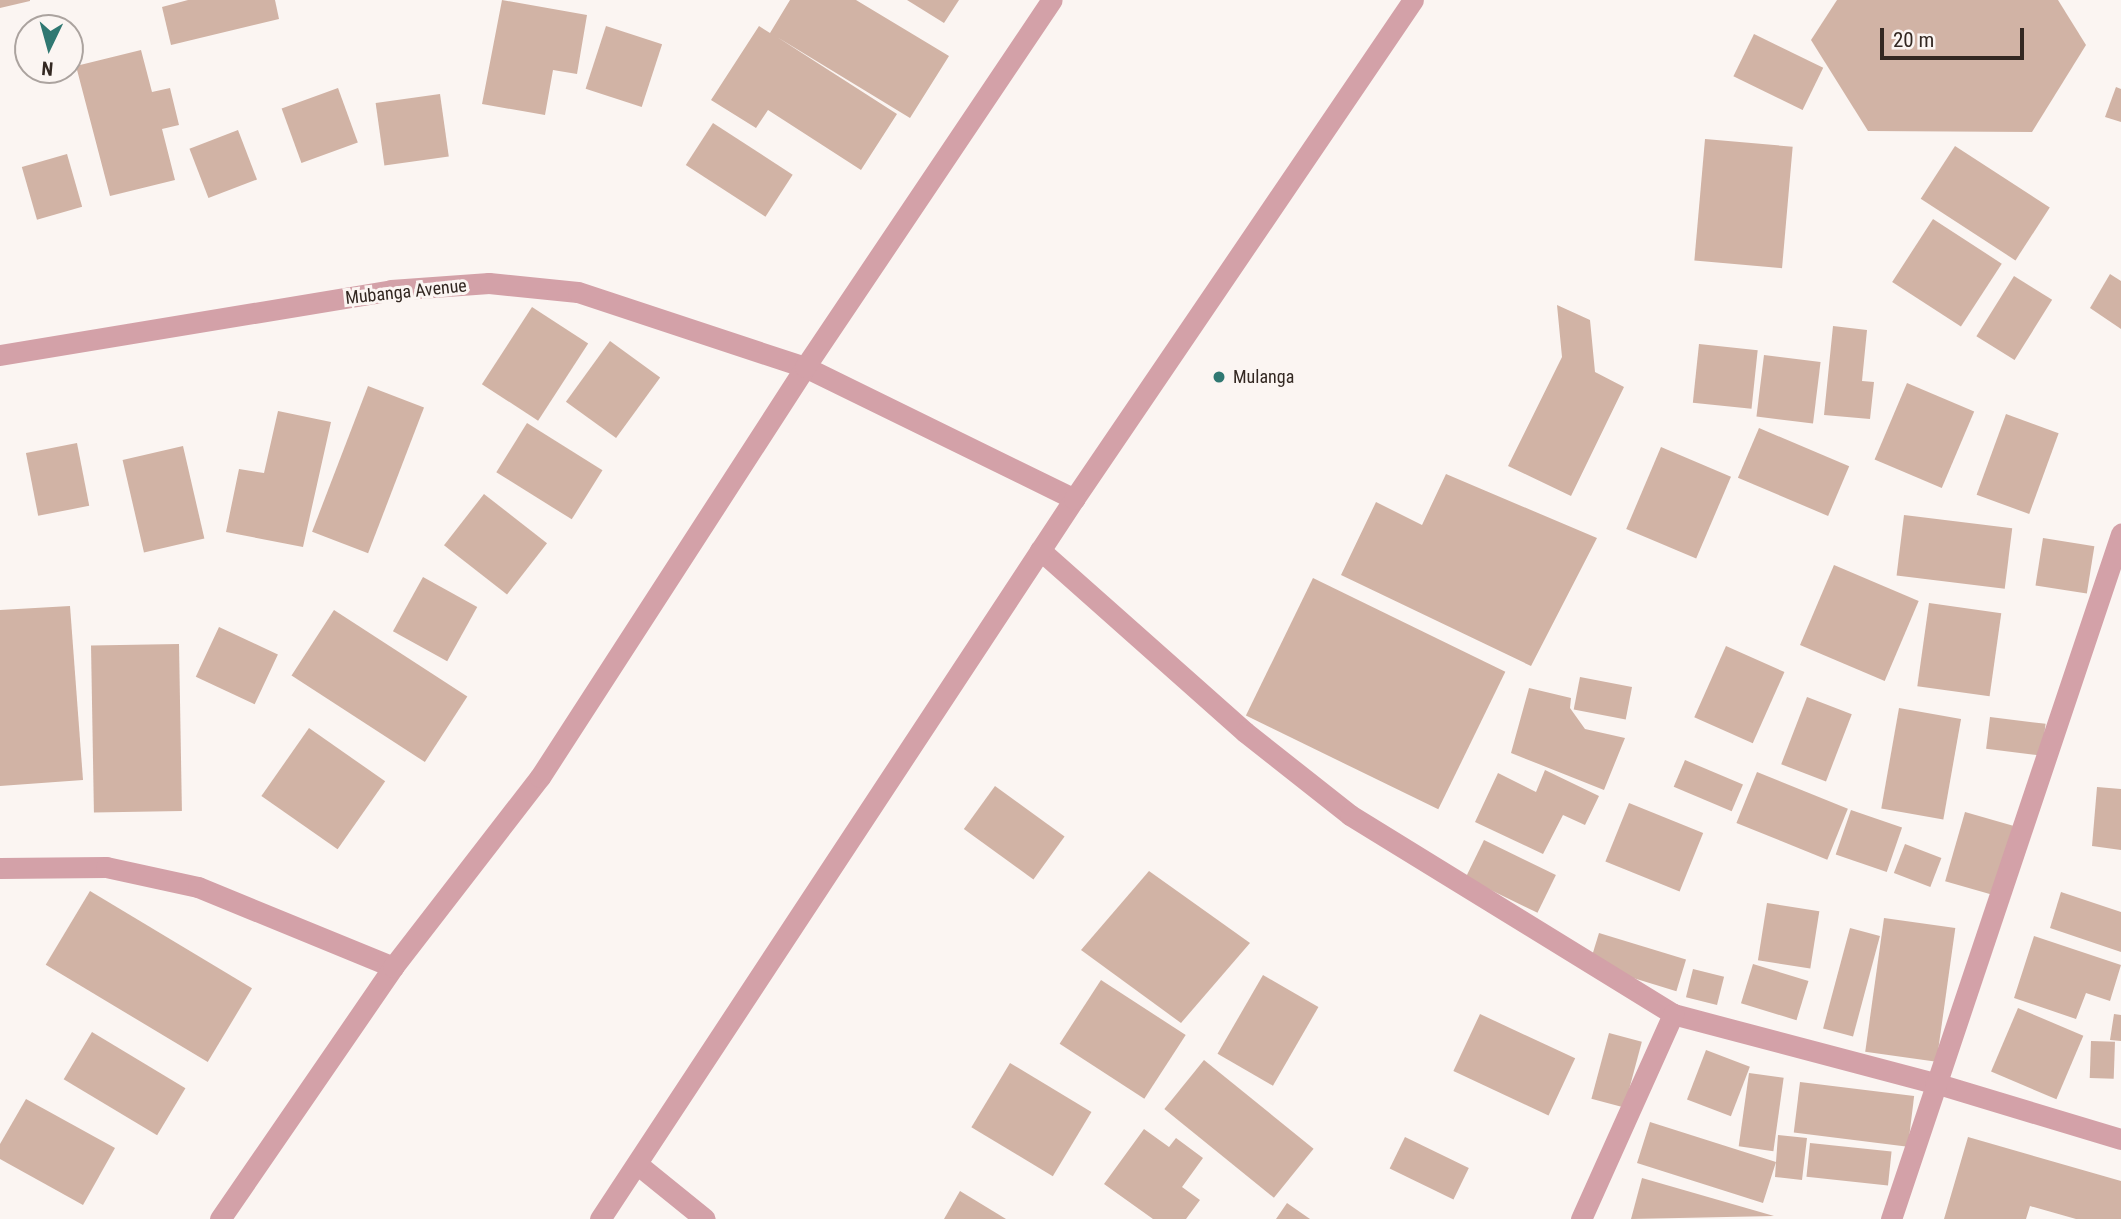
<!DOCTYPE html>
<style>
body{margin:0}
#map{position:relative;width:2121px;height:1219px;overflow:hidden;background:#fbf5f2;font-family:"Roboto Condensed",sans-serif}
div>[style]{position:absolute}
.building>*{inset:0;background:#d1b3a5;transform-origin:0 0}
.minor>*{height:21px;margin:-10.5px;padding:0 10.5px;transform-origin:10.5px;border-radius:10.5px;background:#d3a1a8}
.dots>*{width:19px;height:19px;translate:-50% -50%;box-sizing:border-box;border:4px solid #fbf5f2;border-radius:50%}
span{translate:-50% -50%;white-space:nowrap;text-align:center;line-height:1.15;-webkit-text-stroke:6px #fbf5f2;paint-order:stroke}
.street-label{font-size:18px;color:#332822}
.poi-label{font-size:18px;color:#332822}
.left{translate:0 -50%;text-align:left}
.north{position:absolute;left:14px;top:14px;width:70px;height:70px;box-sizing:border-box;background:#fbf5f2;border:2px solid #aba39f;border-radius:50%;rotate:185deg;font-size:19px;font-weight:700;line-height:28px;text-align:center;color:#332822}
.north::after{content:'';display:block;margin:auto;width:24px;height:32px;background:#307872;clip-path:polygon(50% 0,100% 100%,50% 72%,0 100%)}
.scale{position:absolute;left:1880px;top:28px;width:144px;height:32px;box-sizing:border-box;border:4px solid #332822;border-top:0;padding-left:9px;font-size:21px;line-height:24px;white-space:nowrap;color:#332822;-webkit-text-stroke:5px #fbf5f2;paint-order:stroke}
</style>
<div id="map">
<div class="building">
<div style="clip-path:polygon(0 0,30px 0,30px 1px,0 8px)"></div>
<div style="clip-path:polygon(188px 0,275px 0,279px 19px,171px 45px,162px 7px)"></div>
<div style="clip-path:polygon(502px 0,587px 15px,577px 74px,553px 70px,545px 115px,482px 104px)"></div>
<div style="clip-path:polygon(790px 0,856px 0,949px 56px,910px 118px,777px 37px,897px 114px,861px 170px,768px 110px,756px 128px,711px 100px,759px 26px,770px 33px)"></div>
<div style="clip-path:polygon(907px 0,959px 0,944px 23px)"></div>
<div style="clip-path:polygon(1837px 0,2058px 0,2086px 45px,2032px 132px,1868px 131px,1811px 40px)"></div>
<div style="left:606px;top:26px;width:59px;height:66px;rotate:18deg"></div>
<div style="left:1754px;top:34px;width:77px;height:47px;rotate:26deg"></div>
<div style="clip-path:polygon(141px 50px,152px 92px,170px 88px,179px 125px,162px 129px,175px 180px,110px 196px,76px 66px)"></div>
<div style="clip-path:polygon(2116px 87px,2121px 89px,2121px 122px,2105px 117px)"></div>
<div style="left:338px;top:88px;width:58px;height:60px;rotate:70deg"></div>
<div style="left:440px;top:94px;width:63px;height:65px;rotate:82deg"></div>
<div style="left:713px;top:123px;width:95px;height:50px;rotate:33deg"></div>
<div style="left:238px;top:130px;width:53px;height:52px;rotate:69deg"></div>
<div style="left:1705px;top:139px;width:88px;height:122px;rotate:5deg"></div>
<div style="left:1955px;top:146px;width:113px;height:63px;rotate:33deg"></div>
<div style="left:67px;top:154px;width:55px;height:47px;rotate:74deg"></div>
<div style="left:1933px;top:219px;width:82px;height:75px;rotate:33deg"></div>
<div style="clip-path:polygon(2110px 274px,2121px 281px,2121px 329px,2090px 308px)"></div>
<div style="left:2014px;top:276px;width:45px;height:71px;rotate:32deg"></div>
<div style="clip-path:polygon(1557px 305px,1590px 320px,1595px 372px,1624px 387px,1571px 496px,1508px 466px,1562px 357px)"></div>
<div style="left:532px;top:307px;width:67px;height:92px;rotate:33deg"></div>
<div style="clip-path:polygon(1833px 326px,1867px 330px,1862px 381px,1874px 382px,1870px 419px,1824px 415px)"></div>
<div style="left:610px;top:341px;width:62px;height:75px;rotate:36deg"></div>
<div style="left:1699px;top:344px;width:59px;height:59px;rotate:6deg"></div>
<div style="left:1764px;top:355px;width:57px;height:62px;rotate:7deg"></div>
<div style="left:1907px;top:383px;width:73px;height:83px;rotate:23deg"></div>
<div style="left:368px;top:386px;width:60px;height:156px;rotate:21deg"></div>
<div style="clip-path:polygon(278px 411px,331px 422px,303px 547px,226px 532px,239px 469px,264px 473px)"></div>
<div style="left:2006px;top:414px;width:56px;height:86px;rotate:20deg"></div>
<div style="left:527px;top:423px;width:89px;height:58px;rotate:32deg"></div>
<div style="left:1759px;top:428px;width:98px;height:54px;rotate:23deg"></div>
<div style="left:77px;top:443px;width:64px;height:52px;rotate:79deg"></div>
<div style="left:183px;top:446px;width:95px;height:62px;rotate:77deg"></div>
<div style="left:1661px;top:447px;width:76px;height:89px;rotate:23deg"></div>
<div style="clip-path:polygon(1446px 474px,1597px 538px,1531px 666px,1341px 575px,1376px 502px,1422px 525px)"></div>
<div style="left:484px;top:494px;width:80px;height:65px;rotate:38deg"></div>
<div style="left:1904px;top:515px;width:109px;height:61px;rotate:7deg"></div>
<div style="left:2043px;top:538px;width:52px;height:48px;rotate:9deg"></div>
<div style="left:1834px;top:565px;width:92px;height:87px;rotate:23deg"></div>
<div style="left:423px;top:577px;width:62px;height:62px;rotate:29deg"></div>
<div style="left:1313px;top:578px;width:214px;height:153px;rotate:26deg"></div>
<div style="left:1929px;top:603px;width:73px;height:84px;rotate:8deg"></div>
<div style="clip-path:polygon(70px 606px,83px 780px,0 786px,0 610px)"></div>
<div style="left:334px;top:610px;width:159px;height:78px;rotate:33deg"></div>
<div style="left:219px;top:627px;width:65px;height:55px;rotate:25deg"></div>
<div style="left:179px;top:644px;width:167px;height:88px;rotate:89deg"></div>
<div style="left:1726px;top:646px;width:64px;height:78px;rotate:24deg"></div>
<div style="left:1580px;top:677px;width:53px;height:33px;rotate:11deg"></div>
<div style="clip-path:polygon(1529px 688px,1571px 698px,1570px 708px,1585px 729px,1625px 738px,1604px 790px,1511px 753px)"></div>
<div style="left:1807px;top:697px;width:48px;height:72px;rotate:21deg"></div>
<div style="left:1899px;top:708px;width:63px;height:102px;rotate:10deg"></div>
<div style="left:1990px;top:717px;width:56px;height:32px;rotate:7deg"></div>
<div style="left:309px;top:728px;width:93px;height:83px;rotate:35deg"></div>
<div style="left:1685px;top:760px;width:63px;height:29px;rotate:23deg"></div>
<div style="clip-path:polygon(1545px 770px,1599px 796px,1585px 825px,1563px 815px,1543px 854px,1475px 822px,1498px 773px,1536px 792px)"></div>
<div style="left:1757px;top:772px;width:98px;height:55px;rotate:22deg"></div>
<div style="left:995px;top:786px;width:86px;height:53px;rotate:36deg"></div>
<div style="clip-path:polygon(2097px 787px,2121px 789px,2121px 850px,2092px 846px)"></div>
<div style="left:1629px;top:803px;width:80px;height:63px;rotate:22deg"></div>
<div style="left:1851px;top:810px;width:54px;height:47px;rotate:19deg"></div>
<div style="left:1965px;top:812px;width:50px;height:72px;rotate:16deg"></div>
<div style="left:1484px;top:840px;width:80px;height:42px;rotate:26deg"></div>
<div style="left:1905px;top:844px;width:39px;height:31px;rotate:21deg"></div>
<div style="clip-path:polygon(1149px 871px,1250px 943px,1181px 1023px,1081px 950px)"></div>
<div style="left:90px;top:891px;width:189px;height:86px;rotate:31deg"></div>
<div style="clip-path:polygon(2061px 892px,2121px 912px,2121px 952px,2050px 928px)"></div>
<div style="left:1767px;top:903px;width:53px;height:58px;rotate:9deg"></div>
<div style="left:1884px;top:918px;width:72px;height:135px;rotate:8deg"></div>
<div style="left:1850px;top:928px;width:31px;height:104px;rotate:15deg"></div>
<div style="left:1599px;top:933px;width:91px;height:33px;rotate:17deg"></div>
<div style="clip-path:polygon(2034px 936px,2121px 965px,2110px 1001px,2086px 993px,2076px 1019px,2014px 998px)"></div>
<div style="left:1753px;top:964px;width:58px;height:41px;rotate:17deg"></div>
<div style="left:1693px;top:969px;width:32px;height:29px;rotate:14deg"></div>
<div style="left:1263px;top:975px;width:64px;height:91px;rotate:30deg"></div>
<div style="left:1101px;top:980px;width:101px;height:76px;rotate:33deg"></div>
<div style="left:2018px;top:1008px;width:71px;height:69px;rotate:23deg"></div>
<div style="left:1480px;top:1014px;width:105px;height:63px;rotate:25deg"></div>
<div style="clip-path:polygon(2114px 1014px,2121px 1015px,2121px 1041px,2110px 1040px)"></div>
<div style="left:92px;top:1032px;width:109px;height:55px;rotate:31deg"></div>
<div style="left:1609px;top:1033px;width:34px;height:68px;rotate:15deg"></div>
<div style="left:2091px;top:1041px;width:24px;height:37px;rotate:2deg"></div>
<div style="left:1706px;top:1050px;width:47px;height:53px;rotate:21deg"></div>
<div style="left:1204px;top:1060px;width:141px;height:63px;rotate:39deg"></div>
<div style="left:1010px;top:1063px;width:95px;height:75px;rotate:31deg"></div>
<div style="left:1749px;top:1073px;width:35px;height:74px;rotate:8deg"></div>
<div style="left:1800px;top:1082px;width:115px;height:51px;rotate:7deg"></div>
<div style="clip-path:polygon(26px 1099px,115px 1148px,83px 1205px,0 1159px,0 1144px)"></div>
<div style="clip-path:polygon(1650px 1122px,1776px 1162px,1778px 1135px,1807px 1138px,1802px 1180px,1775px 1177px,1776px 1162px,1763px 1203px,1637px 1163px)"></div>
<div style="clip-path:polygon(1144px 1129px,1169px 1147px,1176px 1138px,1203px 1158px,1182px 1187px,1200px 1200px,1186px 1219px,1153px 1219px,1104px 1184px)"></div>
<div style="left:1405px;top:1137px;width:71px;height:35px;rotate:26deg"></div>
<div style="clip-path:polygon(1968px 1137px,2121px 1181px,2121px 1219px,2076px 1219px,2030px 1206px,2026px 1219px,1944px 1219px)"></div>
<div style="left:1810px;top:1143px;width:82px;height:34px;rotate:6deg"></div>
<div style="clip-path:polygon(1642px 1178px,1774px 1216px,1631px 1219px)"></div>
<div style="clip-path:polygon(960px 1191px,1006px 1219px,944px 1219px)"></div>
<div style="clip-path:polygon(1287px 1203px,1310px 1219px,1276px 1219px)"></div>
</div>
<div class="minor">
<div style="left:0;top:355px;width:396px;rotate:-9.4deg"></div>
<div style="left:391px;top:290px;width:98px;rotate:-4.1deg"></div>
<div style="left:489px;top:283px;width:89px;rotate:5.8deg"></div>
<div style="left:578px;top:292px;width:239px;rotate:18.3deg"></div>
<div style="left:805px;top:367px;width:300px;rotate:26.1deg"></div>
<div style="left:1040px;top:550px;width:274px;rotate:41.6deg"></div>
<div style="left:1245px;top:732px;width:134px;rotate:38.3deg"></div>
<div style="left:1350px;top:815px;width:379px;rotate:31.6deg"></div>
<div style="left:1673px;top:1014px;width:271px;rotate:14.8deg"></div>
<div style="left:1935px;top:1083px;width:194px;rotate:16.8deg"></div>
<div style="left:0;top:868px;width:106px;rotate:-0.5deg"></div>
<div style="left:106px;top:867px;width:94px;rotate:12.3deg"></div>
<div style="left:198px;top:887px;width:211px;rotate:22.3deg"></div>
<div style="left:637px;top:1164px;width:87px;rotate:39deg"></div>
<div style="left:220px;top:1219px;width:306px;rotate:-55.5deg"></div>
<div style="left:393px;top:967px;width:240px;rotate:-52.3deg"></div>
<div style="left:540px;top:777px;width:488px;rotate:-57.1deg"></div>
<div style="left:805px;top:367px;width:442px;rotate:-56.1deg"></div>
<div style="left:600px;top:1219px;width:862px;rotate:-56.64deg"></div>
<div style="left:1074px;top:499px;width:603px;rotate:-55.81deg"></div>
<div style="left:1581px;top:1219px;width:225px;rotate:-65.8deg"></div>
<div style="left:1891px;top:1219px;width:723px;rotate:-71.44deg"></div>
</div>
<div class="dots">
<div style="left:1219px;top:377px;background:#307872"></div>
</div>
<div class="street-label">
<span style="left:406px;top:292px;rotate:-6deg">Mubanga Avenue</span>
</div>
<div class="poi-label">
<span class="left" style="left:1233px;top:377px">Mulanga</span>
</div>
<div class="north">N</div>
<div class="scale">20 m</div>
</div>
